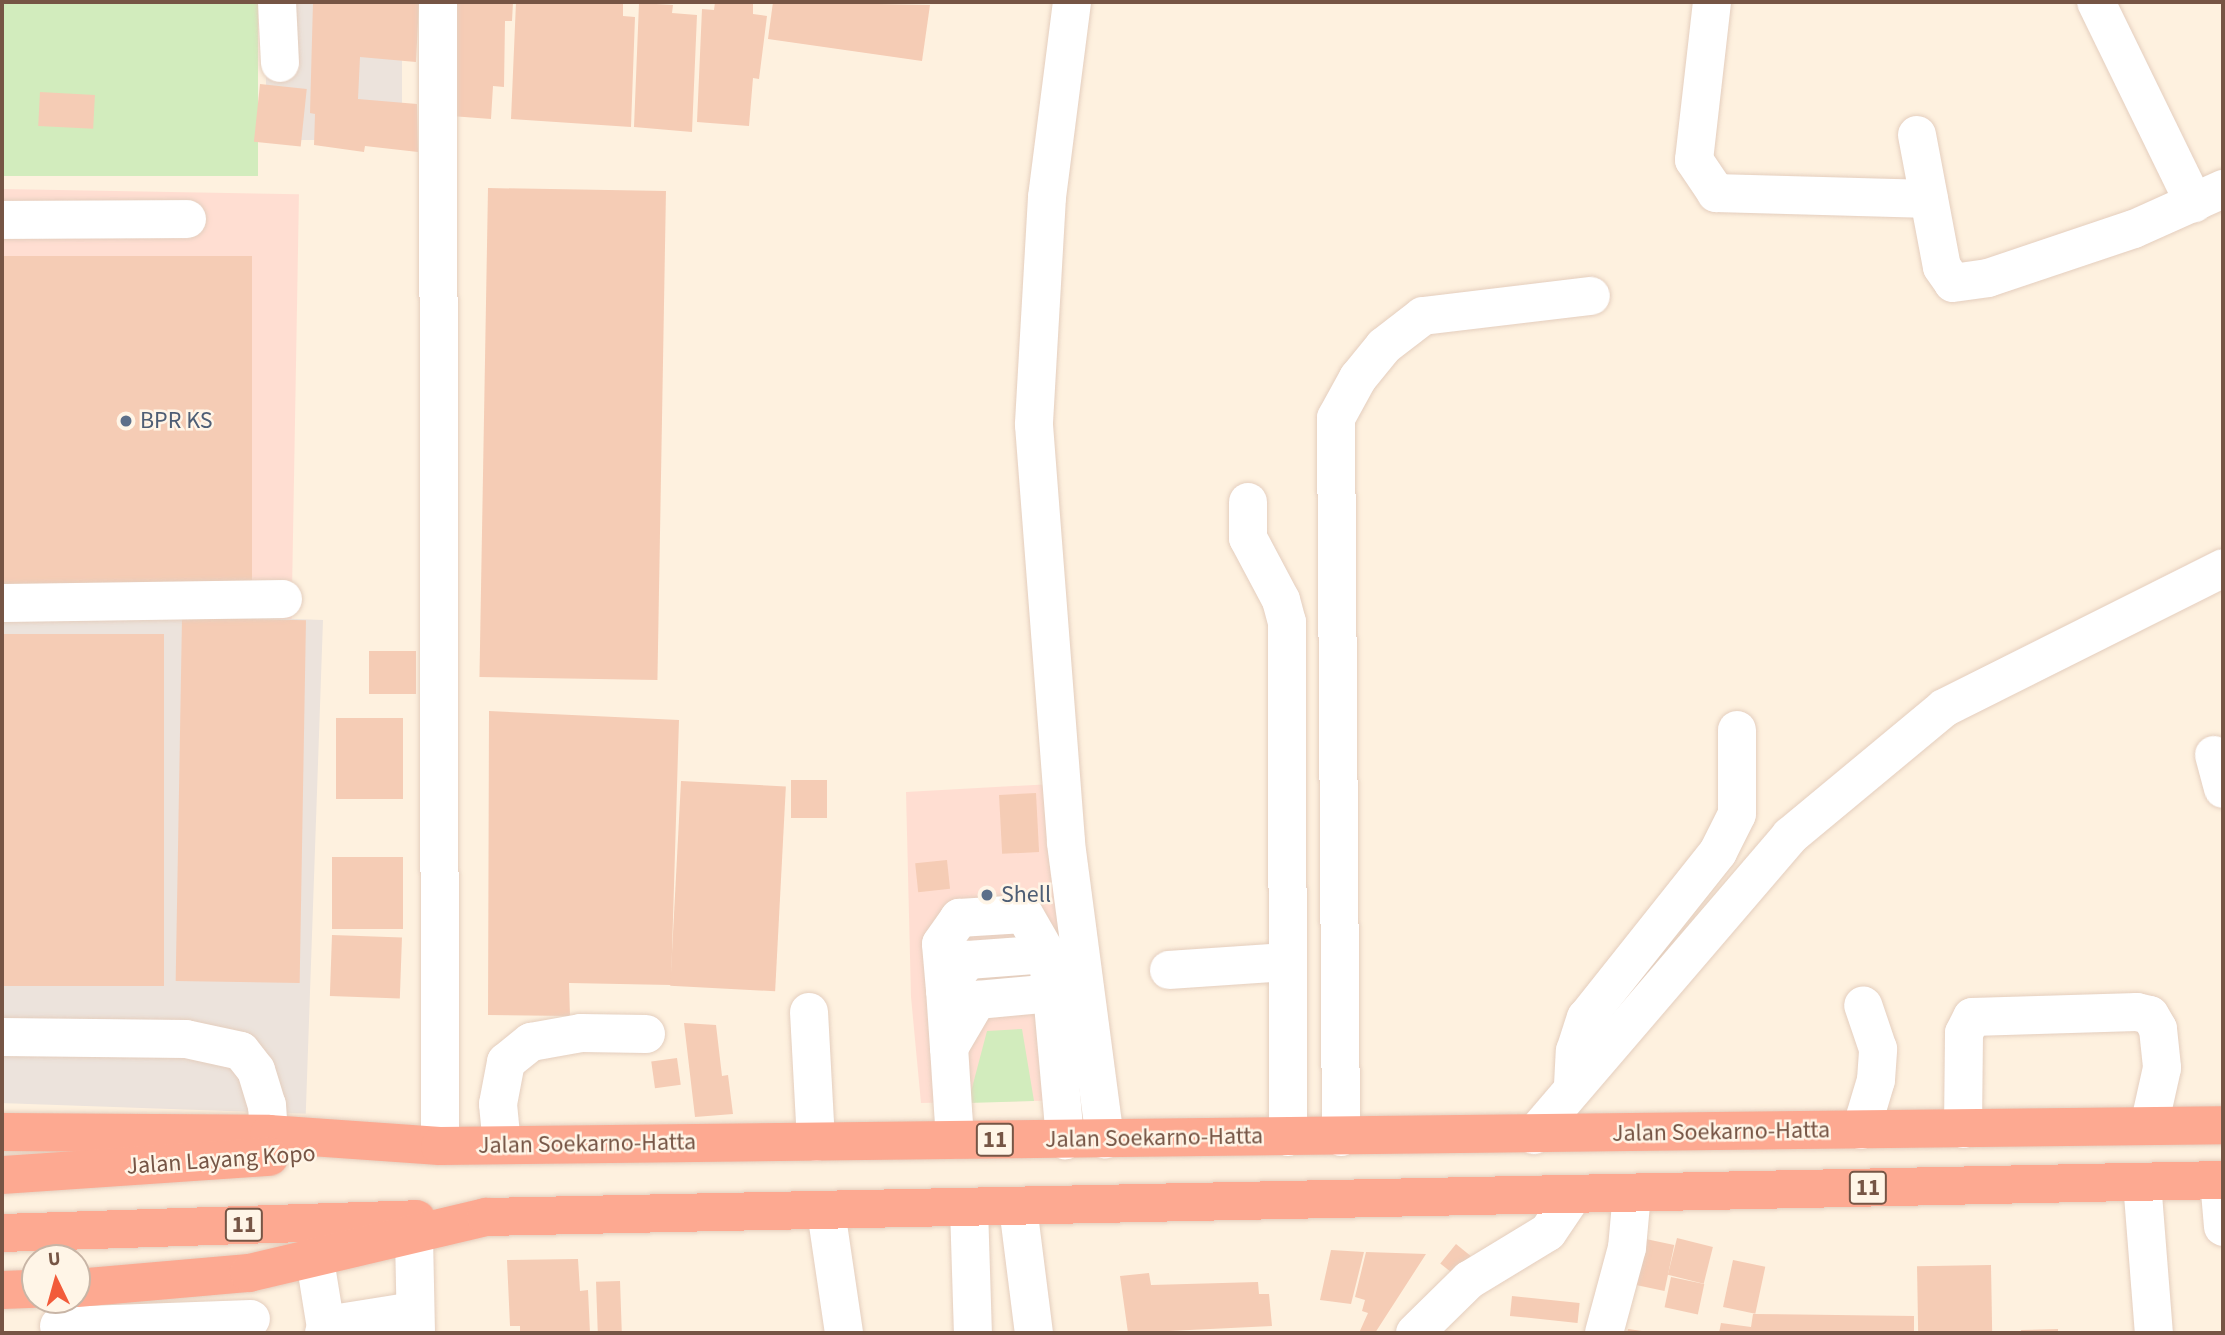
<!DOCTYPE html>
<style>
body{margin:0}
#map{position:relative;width:2225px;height:1335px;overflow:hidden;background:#fef1df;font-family:"Source Sans 3",sans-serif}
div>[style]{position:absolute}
.commercial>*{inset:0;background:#ffded2;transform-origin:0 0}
.industrial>*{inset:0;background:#ece3dc;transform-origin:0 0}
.green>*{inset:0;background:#d2ecbd;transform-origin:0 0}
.building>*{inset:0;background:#f5ccb5;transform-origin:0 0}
.roads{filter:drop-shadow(0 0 2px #e4cebe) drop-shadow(0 0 2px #e4cebe)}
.minor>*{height:38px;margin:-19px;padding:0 19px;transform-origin:19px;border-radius:19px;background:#fff}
.highway>*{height:38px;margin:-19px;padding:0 19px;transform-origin:19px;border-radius:19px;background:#fda991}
.dots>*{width:19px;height:19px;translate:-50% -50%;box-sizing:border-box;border:4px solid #fff5e7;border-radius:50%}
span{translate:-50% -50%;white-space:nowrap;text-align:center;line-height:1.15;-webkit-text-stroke:5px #fff5e7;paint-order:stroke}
.shield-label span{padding:2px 5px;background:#fff5e7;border:2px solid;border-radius:5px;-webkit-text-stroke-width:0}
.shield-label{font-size:23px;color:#765545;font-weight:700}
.service-label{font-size:24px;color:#4e5e75}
.left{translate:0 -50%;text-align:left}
.street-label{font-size:24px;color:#765545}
.frame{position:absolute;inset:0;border:4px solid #765545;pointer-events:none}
.north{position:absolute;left:21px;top:1244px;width:70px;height:70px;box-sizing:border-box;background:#fff5e7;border:2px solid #c8b5a6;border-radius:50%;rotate:355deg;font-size:19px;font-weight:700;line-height:28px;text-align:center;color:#765545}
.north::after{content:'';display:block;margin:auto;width:24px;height:32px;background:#f25b3a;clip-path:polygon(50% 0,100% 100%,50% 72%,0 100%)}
</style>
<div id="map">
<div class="commercial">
<div style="left:2px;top:189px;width:297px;height:427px;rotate:1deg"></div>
<div style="clip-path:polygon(1052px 784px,1089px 1100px,921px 1103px,911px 997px,906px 792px)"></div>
</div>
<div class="industrial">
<div style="left:266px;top:2px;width:136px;height:138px"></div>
<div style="left:323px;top:620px;width:494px;height:321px;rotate:92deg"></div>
</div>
<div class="green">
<div style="left:2px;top:2px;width:256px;height:174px"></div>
<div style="clip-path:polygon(1022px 1029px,1034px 1101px,968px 1103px,987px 1031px)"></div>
</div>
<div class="building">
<div style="clip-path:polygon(313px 2px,419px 2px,416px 62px,360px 57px,358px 99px,417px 104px,418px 152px,365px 146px,364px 152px,314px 145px,315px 114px,310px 113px)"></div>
<div style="clip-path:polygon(455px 2px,513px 2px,512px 21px,505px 21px,504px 87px,493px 86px,491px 119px,451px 116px)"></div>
<div style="clip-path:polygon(516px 2px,623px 2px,623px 16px,635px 17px,631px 127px,511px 119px)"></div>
<div style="clip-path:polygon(715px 2px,753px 4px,753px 14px,767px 16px,759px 79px,753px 78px,749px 126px,697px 122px,702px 9px,714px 10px)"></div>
<div style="clip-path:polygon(773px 2px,930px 5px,922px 61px,768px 39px)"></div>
<div style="clip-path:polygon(639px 3px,673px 5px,672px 13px,697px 15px,692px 132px,634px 127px)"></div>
<div style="left:260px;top:84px;width:47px;height:58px;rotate:6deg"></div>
<div style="left:40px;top:92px;width:55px;height:34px;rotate:3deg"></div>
<div style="left:488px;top:188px;width:178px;height:489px;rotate:1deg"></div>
<div style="left:2px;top:256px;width:250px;height:328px"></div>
<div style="left:182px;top:618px;width:124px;height:363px;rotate:1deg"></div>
<div style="left:2px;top:634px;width:162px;height:352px"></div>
<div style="left:369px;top:651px;width:47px;height:43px"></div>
<div style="clip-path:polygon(489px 711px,679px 720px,671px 985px,569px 983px,570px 1016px,488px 1015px)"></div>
<div style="left:336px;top:718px;width:67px;height:81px"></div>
<div style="left:791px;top:780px;width:36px;height:38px"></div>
<div style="left:681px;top:781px;width:105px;height:205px;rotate:3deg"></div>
<div style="left:1036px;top:793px;width:59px;height:37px;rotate:87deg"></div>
<div style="left:332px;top:857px;width:71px;height:72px"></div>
<div style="left:947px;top:860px;width:29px;height:32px;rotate:84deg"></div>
<div style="left:332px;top:935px;width:70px;height:61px;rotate:2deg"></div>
<div style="clip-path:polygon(684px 1023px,716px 1025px,722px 1076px,728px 1075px,733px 1114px,695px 1117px)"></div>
<div style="left:677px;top:1058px;width:27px;height:26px;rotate:82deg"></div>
<div style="left:1641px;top:1238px;width:34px;height:47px;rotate:12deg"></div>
<div style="left:1677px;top:1238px;width:37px;height:38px;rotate:14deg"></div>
<div style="left:1456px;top:1244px;width:19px;height:25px;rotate:39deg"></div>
<div style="clip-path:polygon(1331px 1250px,1364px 1252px,1351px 1304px,1320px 1300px)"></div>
<div style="clip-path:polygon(1366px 1252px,1426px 1254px,1375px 1333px,1359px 1333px,1368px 1313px,1362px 1311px,1365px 1300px,1355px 1297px)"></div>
<div style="clip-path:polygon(578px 1259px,580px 1291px,588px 1290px,590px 1333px,520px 1333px,520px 1326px,510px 1326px,507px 1260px)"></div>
<div style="left:1733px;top:1260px;width:33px;height:48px;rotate:12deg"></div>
<div style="left:1991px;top:1265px;width:68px;height:74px;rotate:89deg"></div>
<div style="clip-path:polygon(1149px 1273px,1151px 1285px,1258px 1282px,1259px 1294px,1269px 1294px,1272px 1326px,1128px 1333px,1120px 1276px)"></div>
<div style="left:1671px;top:1277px;width:34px;height:31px;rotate:12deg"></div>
<div style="left:620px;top:1281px;width:52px;height:24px;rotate:88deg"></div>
<div style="left:1512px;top:1296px;width:68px;height:20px;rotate:6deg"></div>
<div style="clip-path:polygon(1753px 1314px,1914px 1316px,1914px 1333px,1719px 1333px,1721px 1323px,1751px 1327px)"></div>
<div style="clip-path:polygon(1628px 1329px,1649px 1332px,1649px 1333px,1627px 1333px)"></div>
<div style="clip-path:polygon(2058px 1329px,2058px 1333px,2021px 1333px,2021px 1330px)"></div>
</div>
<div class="roads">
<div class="minor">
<div style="left:277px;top:2px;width:61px;rotate:87.2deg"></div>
<div style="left:438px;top:2px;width:1144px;rotate:89.9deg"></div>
<div style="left:1072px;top:2px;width:197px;rotate:97.3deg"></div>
<div style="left:1047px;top:197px;width:228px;rotate:93.3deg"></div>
<div style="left:1034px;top:425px;width:419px;rotate:85.6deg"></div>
<div style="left:1066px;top:843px;width:299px;rotate:82.5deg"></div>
<div style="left:1712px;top:2px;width:159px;rotate:96.5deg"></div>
<div style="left:1694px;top:160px;width:40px;rotate:56deg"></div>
<div style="left:1716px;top:193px;width:213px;rotate:1.6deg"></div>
<div style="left:2096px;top:2px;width:224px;rotate:64deg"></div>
<div style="left:1917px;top:135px;width:134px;rotate:79.3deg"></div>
<div style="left:1942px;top:267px;width:19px;rotate:55deg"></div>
<div style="left:1953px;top:283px;width:35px;rotate:-8deg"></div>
<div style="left:1988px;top:278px;width:154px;rotate:-18.6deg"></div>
<div style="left:2134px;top:229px;width:98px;rotate:-24.2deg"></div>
<div style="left:2px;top:220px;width:185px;rotate:-0.3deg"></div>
<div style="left:1248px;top:502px;width:36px;rotate:90deg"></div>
<div style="left:1248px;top:538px;width:70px;rotate:62deg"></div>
<div style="left:1281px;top:600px;width:23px;rotate:75deg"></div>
<div style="left:1287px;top:622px;width:515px;rotate:89.89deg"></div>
<div style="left:2px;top:603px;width:281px;rotate:-0.8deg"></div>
<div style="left:2214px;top:755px;width:35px;rotate:75deg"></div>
<div style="left:1169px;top:970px;width:117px;rotate:-3.9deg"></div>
<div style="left:945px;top:990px;width:46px;rotate:-95deg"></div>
<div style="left:941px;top:944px;width:32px;rotate:-55deg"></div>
<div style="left:959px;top:918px;width:65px;rotate:-3.5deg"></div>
<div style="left:1024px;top:914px;width:46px;rotate:60.1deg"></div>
<div style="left:809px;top:1012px;width:130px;rotate:86.9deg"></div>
<div style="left:2px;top:1037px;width:184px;rotate:0.6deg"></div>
<div style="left:186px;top:1039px;width:56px;rotate:12.3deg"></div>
<div style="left:241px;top:1051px;width:24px;rotate:52deg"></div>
<div style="left:256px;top:1070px;width:37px;rotate:73deg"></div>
<div style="left:267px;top:1105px;width:29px;rotate:86deg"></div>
<div style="left:949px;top:1048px;width:58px;rotate:-93.9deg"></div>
<div style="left:945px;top:990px;width:38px;rotate:-53deg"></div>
<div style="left:968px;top:960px;width:79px;rotate:-4.3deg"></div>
<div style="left:1047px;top:954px;width:39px;rotate:83deg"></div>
<div style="left:1573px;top:1085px;width:34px;rotate:-87deg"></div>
<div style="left:1575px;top:1051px;width:35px;rotate:-72deg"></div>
<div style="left:1586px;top:1018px;width:212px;rotate:-51.5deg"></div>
<div style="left:1718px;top:852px;width:42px;rotate:-63.4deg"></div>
<div style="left:1737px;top:814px;width:84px;rotate:-90deg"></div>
<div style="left:1963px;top:1129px;width:96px;rotate:-89.4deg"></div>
<div style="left:1964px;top:1033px;width:18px;rotate:-63deg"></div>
<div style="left:1972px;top:1017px;width:165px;rotate:-1.7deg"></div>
<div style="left:2137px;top:1012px;width:13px;rotate:13deg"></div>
<div style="left:2150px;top:1015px;width:16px;rotate:60deg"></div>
<div style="left:2158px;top:1029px;width:39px;rotate:84deg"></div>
<div style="left:2162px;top:1068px;width:59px;rotate:102.6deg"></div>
<div style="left:1861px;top:1130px;width:52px;rotate:-73.3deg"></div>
<div style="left:1876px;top:1080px;width:31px;rotate:-86deg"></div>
<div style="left:1878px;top:1049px;width:46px;rotate:-108.8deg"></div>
<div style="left:1534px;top:1135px;width:394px;rotate:-49.4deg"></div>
<div style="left:1790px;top:836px;width:200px;rotate:-39.7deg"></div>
<div style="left:1944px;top:708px;width:312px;rotate:-26.6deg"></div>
<div style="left:1341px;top:1137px;width:719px;rotate:-90.4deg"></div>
<div style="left:1336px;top:418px;width:46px;rotate:-61.2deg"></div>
<div style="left:1358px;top:378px;width:41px;rotate:-50.9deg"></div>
<div style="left:1384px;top:346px;width:49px;rotate:-37.6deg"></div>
<div style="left:1423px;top:316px;width:169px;rotate:-6.8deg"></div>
<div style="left:955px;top:1140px;width:92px;rotate:-93.7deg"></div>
<div style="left:949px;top:1048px;width:56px;rotate:-59.7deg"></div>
<div style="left:977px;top:1000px;width:75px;rotate:-5.3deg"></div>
<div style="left:1052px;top:993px;width:148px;rotate:84.9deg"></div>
<div style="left:502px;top:1145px;width:41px;rotate:-95.6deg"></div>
<div style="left:498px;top:1104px;width:43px;rotate:-79.2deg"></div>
<div style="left:506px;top:1062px;width:32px;rotate:-39deg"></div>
<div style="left:531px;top:1042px;width:51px;rotate:-10.2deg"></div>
<div style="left:581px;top:1033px;width:65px;rotate:0.9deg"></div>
<div style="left:2219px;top:1180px;width:47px;rotate:85.1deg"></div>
<div style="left:2142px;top:1182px;width:151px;rotate:85.5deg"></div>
<div style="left:1018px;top:1207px;width:127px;rotate:82.8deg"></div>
<div style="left:969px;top:1208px;width:125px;rotate:88.2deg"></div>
<div style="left:826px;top:1211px;width:123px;rotate:81.6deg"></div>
<div style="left:414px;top:1237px;width:96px;rotate:88.8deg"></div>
<div style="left:315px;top:1260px;width:69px;rotate:80.8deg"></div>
<div style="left:59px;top:1326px;width:192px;rotate:-2.1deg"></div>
<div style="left:324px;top:1333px;width:18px;rotate:-34deg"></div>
<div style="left:339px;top:1323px;width:76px;rotate:-9.1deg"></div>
<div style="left:1415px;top:1333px;width:76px;rotate:-44.5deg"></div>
<div style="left:1469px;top:1280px;width:92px;rotate:-31.3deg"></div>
<div style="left:1548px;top:1232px;width:45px;rotate:-56deg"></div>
<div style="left:1604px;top:1333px;width:88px;rotate:-74.9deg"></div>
<div style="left:1627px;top:1248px;width:55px;rotate:-84.8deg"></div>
</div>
<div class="highway">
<div style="left:2px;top:1132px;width:267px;rotate:0.4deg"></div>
<div style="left:269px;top:1134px;width:171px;rotate:4deg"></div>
<div style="left:440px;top:1146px;width:1783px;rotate:-0.67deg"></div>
<div style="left:2px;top:1175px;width:268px;rotate:-3.9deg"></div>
<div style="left:2px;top:1233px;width:415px;rotate:-1.9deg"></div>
<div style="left:77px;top:1288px;width:173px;rotate:-5deg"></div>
<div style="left:249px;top:1273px;width:244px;rotate:-13.3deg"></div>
<div style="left:486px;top:1217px;width:1737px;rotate:-1.22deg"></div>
<div style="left:2px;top:1290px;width:33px;rotate:-2deg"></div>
</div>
</div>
<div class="dots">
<div style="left:126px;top:421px;background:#5c6f8a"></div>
<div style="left:987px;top:895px;background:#5c6f8a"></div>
</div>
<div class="shield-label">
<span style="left:995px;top:1140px">11</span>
<span style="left:1868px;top:1188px">11</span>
<span style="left:244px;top:1225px">11</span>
</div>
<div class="service-label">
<span class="left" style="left:140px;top:421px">BPR KS</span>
<span class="left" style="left:1001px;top:895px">Shell</span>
</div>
<div class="street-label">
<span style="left:1721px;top:1132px;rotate:-1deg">Jalan Soekarno-Hatta</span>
<span style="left:1154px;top:1138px;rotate:-1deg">Jalan Soekarno-Hatta</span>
<span style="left:587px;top:1144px;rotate:-1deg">Jalan Soekarno-Hatta</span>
<span style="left:221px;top:1160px;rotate:-4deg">Jalan Layang Kopo</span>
</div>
<div class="frame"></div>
<div class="north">U</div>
</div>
